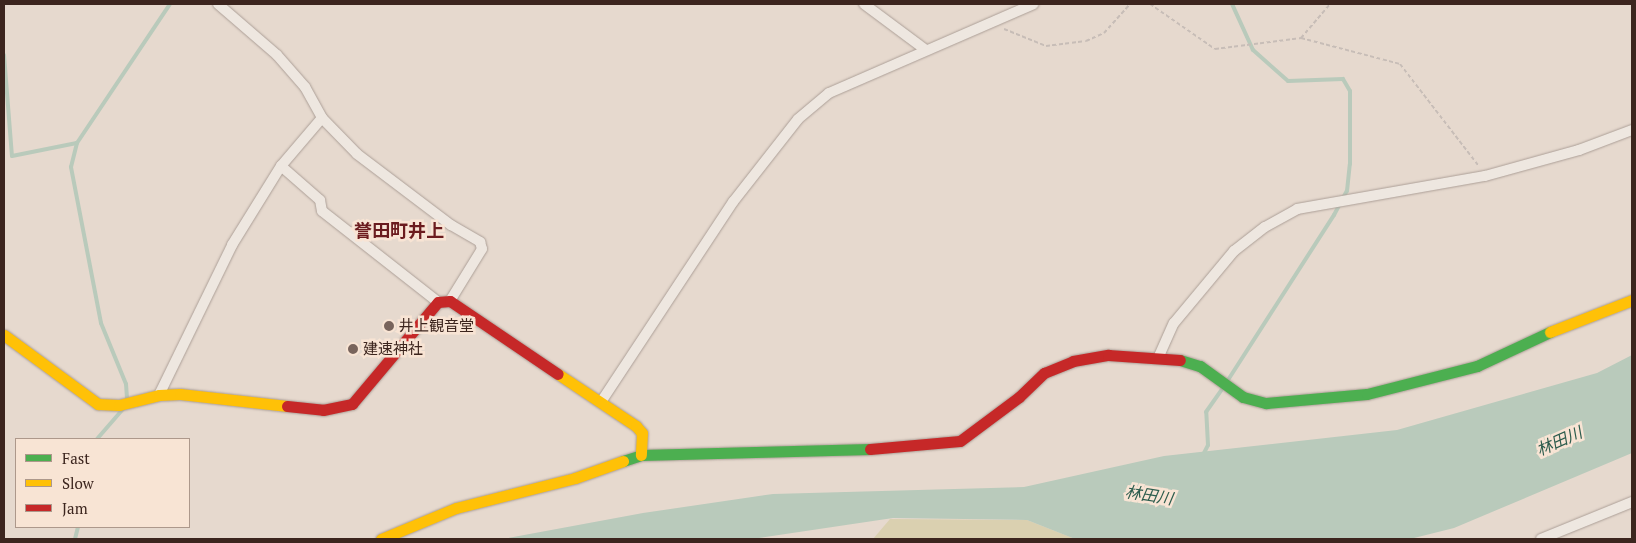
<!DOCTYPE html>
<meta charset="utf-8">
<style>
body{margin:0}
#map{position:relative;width:1636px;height:543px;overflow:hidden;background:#e6d9ce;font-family:"PT Serif","Noto Sans JP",serif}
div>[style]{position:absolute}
.green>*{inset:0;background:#dad0b0}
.water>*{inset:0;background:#b9cabb}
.stream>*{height:4px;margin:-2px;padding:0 2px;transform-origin:2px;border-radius:2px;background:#b9cabb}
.path>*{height:2px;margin-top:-1px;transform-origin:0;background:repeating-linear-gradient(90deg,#c7bdb7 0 4px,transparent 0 6.5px)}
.roads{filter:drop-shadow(0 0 1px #ac9f97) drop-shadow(0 0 1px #ac9f97)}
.street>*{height:10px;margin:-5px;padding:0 5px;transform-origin:5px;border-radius:5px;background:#eee7e0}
.fast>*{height:11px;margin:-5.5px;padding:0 5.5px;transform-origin:5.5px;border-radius:5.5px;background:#4caf50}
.slow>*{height:11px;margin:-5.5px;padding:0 5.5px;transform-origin:5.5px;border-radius:5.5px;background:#ffc107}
.jam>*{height:11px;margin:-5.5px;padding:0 5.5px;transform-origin:5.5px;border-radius:5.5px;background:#c62828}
.dots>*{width:14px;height:14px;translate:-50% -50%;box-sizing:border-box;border:2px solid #f8e4d4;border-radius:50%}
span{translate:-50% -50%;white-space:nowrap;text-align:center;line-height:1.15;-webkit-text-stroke:5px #f8e4d4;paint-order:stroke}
.poi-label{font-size:15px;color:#3c251e}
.left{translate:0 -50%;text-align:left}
.water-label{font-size:16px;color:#2c5c4d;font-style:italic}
.quarter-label{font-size:18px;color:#6b1b1e;font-weight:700}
.frame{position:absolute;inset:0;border:5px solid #3c251e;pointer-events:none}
.legend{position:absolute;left:15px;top:438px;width:175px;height:90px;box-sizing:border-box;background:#f8e4d4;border:1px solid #ad988b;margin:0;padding:6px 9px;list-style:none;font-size:15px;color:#3c251e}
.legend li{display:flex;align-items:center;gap:10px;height:25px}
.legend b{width:25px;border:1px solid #ad988b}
</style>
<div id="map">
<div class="green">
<div style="clip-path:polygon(890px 519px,1027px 520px,1075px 539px,873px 539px)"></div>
</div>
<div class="water">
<div style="clip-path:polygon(1632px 355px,1632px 453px,1454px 528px,1410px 539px,1075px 539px,1027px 520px,893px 518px,752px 539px,503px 539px,643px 513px,773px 494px,1024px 487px,1164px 456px,1397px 430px,1597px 373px)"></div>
</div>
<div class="stream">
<div style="left:4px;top:55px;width:101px;rotate:85.5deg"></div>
<div style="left:12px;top:156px;width:66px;rotate:-11.3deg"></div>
<div style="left:1228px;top:380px;width:196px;rotate:-57.3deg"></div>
<div style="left:1334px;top:215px;width:27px;rotate:-62deg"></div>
<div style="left:1347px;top:191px;width:27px;rotate:-84deg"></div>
<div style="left:1350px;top:164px;width:73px;rotate:-90deg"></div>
<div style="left:1350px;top:91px;width:14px;rotate:-120deg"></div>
<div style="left:1343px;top:79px;width:55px;rotate:177.9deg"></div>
<div style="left:1288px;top:81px;width:47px;rotate:-138.5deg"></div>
<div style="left:1253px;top:50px;width:51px;rotate:-114.5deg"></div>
<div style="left:127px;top:398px;width:14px;rotate:-94deg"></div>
<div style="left:126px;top:384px;width:66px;rotate:-112.3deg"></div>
<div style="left:101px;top:323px;width:159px;rotate:-100.9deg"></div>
<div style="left:71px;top:167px;width:25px;rotate:-76deg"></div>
<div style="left:77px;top:143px;width:167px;rotate:-56.2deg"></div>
<div style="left:97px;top:439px;width:40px;rotate:-49deg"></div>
<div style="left:1203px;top:455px;width:11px;rotate:-63deg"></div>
<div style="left:1208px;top:445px;width:33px;rotate:-93deg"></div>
<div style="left:1206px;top:412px;width:32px;rotate:-55deg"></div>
<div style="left:75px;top:539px;width:12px;rotate:-76deg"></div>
</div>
<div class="path">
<div style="left:1150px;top:4px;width:79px;rotate:34.7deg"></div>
<div style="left:1215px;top:49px;width:87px;rotate:-7.3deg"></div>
<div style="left:1301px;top:38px;width:102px;rotate:14.7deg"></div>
<div style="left:1400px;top:64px;width:128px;rotate:52.3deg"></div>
<div style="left:1004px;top:29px;width:45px;rotate:22deg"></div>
<div style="left:1046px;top:46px;width:40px;rotate:-7.1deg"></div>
<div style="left:1086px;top:41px;width:20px;rotate:-24deg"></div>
<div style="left:1104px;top:33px;width:39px;rotate:-48deg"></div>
<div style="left:1301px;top:38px;width:45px;rotate:-49.5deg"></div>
</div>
<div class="roads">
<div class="street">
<div style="left:218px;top:4px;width:78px;rotate:40.8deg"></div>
<div style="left:277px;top:55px;width:43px;rotate:48.8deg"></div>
<div style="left:305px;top:87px;width:35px;rotate:61deg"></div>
<div style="left:322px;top:118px;width:50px;rotate:45.8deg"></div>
<div style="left:357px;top:154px;width:118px;rotate:37.1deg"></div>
<div style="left:451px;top:225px;width:34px;rotate:30deg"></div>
<div style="left:480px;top:242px;width:7px;rotate:74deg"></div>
<div style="left:482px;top:249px;width:61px;rotate:121.6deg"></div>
<div style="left:864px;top:4px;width:77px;rotate:36.6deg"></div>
<div style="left:281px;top:166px;width:52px;rotate:41.1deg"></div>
<div style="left:320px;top:200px;width:11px;rotate:80deg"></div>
<div style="left:322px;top:211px;width:147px;rotate:38.1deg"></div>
<div style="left:1159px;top:356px;width:36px;rotate:-66deg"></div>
<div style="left:1174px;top:323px;width:94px;rotate:-50.2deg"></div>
<div style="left:1234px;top:251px;width:39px;rotate:-38deg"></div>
<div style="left:1265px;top:227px;width:37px;rotate:-29deg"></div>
<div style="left:1297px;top:209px;width:191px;rotate:-10deg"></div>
<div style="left:1485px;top:176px;width:98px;rotate:-15.5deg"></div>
<div style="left:1579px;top:150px;width:57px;rotate:-20.7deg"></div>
<div style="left:159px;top:395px;width:167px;rotate:-64deg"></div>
<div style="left:232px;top:245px;width:93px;rotate:-58.2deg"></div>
<div style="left:281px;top:166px;width:63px;rotate:-49.5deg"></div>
<div style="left:601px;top:402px;width:240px;rotate:-56.6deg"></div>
<div style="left:733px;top:202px;width:105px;rotate:-51.9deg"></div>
<div style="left:798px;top:119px;width:40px;rotate:-40deg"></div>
<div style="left:829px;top:93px;width:223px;rotate:-23.5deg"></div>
<div style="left:1541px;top:539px;width:98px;rotate:-22.1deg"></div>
</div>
<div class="fast">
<div style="left:1180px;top:360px;width:21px;rotate:17deg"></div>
<div style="left:1200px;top:366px;width:53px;rotate:35.8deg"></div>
<div style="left:1243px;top:397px;width:24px;rotate:15deg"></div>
<div style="left:1266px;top:403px;width:101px;rotate:-5.1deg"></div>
<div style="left:1367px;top:394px;width:114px;rotate:-14.3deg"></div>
<div style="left:1477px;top:366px;width:81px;rotate:-25deg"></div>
<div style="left:623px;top:461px;width:19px;rotate:-18deg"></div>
<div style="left:641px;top:455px;width:229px;rotate:-1.5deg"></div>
</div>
<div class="slow">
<div style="left:1550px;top:332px;width:88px;rotate:-21.3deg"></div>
<div style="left:4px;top:335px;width:117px;rotate:36.3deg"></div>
<div style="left:98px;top:404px;width:21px;rotate:3deg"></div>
<div style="left:119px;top:405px;width:41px;rotate:-14deg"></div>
<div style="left:159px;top:395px;width:21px;rotate:-3deg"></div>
<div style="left:180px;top:394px;width:108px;rotate:6.4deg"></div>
<div style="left:558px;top:374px;width:94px;rotate:33.7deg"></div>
<div style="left:636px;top:426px;width:9px;rotate:49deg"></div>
<div style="left:642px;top:433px;width:22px;rotate:93deg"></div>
<div style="left:381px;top:539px;width:81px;rotate:-22.5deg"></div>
<div style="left:456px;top:508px;width:123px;rotate:-14.1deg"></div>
<div style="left:575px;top:478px;width:51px;rotate:-19.5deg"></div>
</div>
<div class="jam">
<div style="left:287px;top:406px;width:36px;rotate:6deg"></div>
<div style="left:323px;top:410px;width:30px;rotate:-12deg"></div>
<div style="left:352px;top:404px;width:133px;rotate:-49.9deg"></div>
<div style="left:438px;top:302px;width:12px;rotate:-5deg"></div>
<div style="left:450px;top:301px;width:130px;rotate:34.1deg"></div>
<div style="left:870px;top:449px;width:90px;rotate:-5.1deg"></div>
<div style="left:960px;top:441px;width:74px;rotate:-36.7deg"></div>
<div style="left:1019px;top:397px;width:35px;rotate:-44deg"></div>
<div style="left:1044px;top:373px;width:31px;rotate:-22deg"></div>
<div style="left:1073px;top:361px;width:36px;rotate:-10deg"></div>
<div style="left:1108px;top:355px;width:72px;rotate:4deg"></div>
</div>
</div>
<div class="dots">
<div style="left:389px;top:326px;background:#78645c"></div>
<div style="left:353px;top:349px;background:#78645c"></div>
</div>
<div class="poi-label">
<span class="left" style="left:399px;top:326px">井上観音堂</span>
<span class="left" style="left:363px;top:349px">建速神社</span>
</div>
<div class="water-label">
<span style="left:1559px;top:441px;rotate:-24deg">林田川</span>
<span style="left:1149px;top:495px;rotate:9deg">林田川</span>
</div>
<div class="quarter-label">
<span style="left:399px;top:230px">誉田町井上</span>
</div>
<div class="frame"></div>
<ul class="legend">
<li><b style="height:6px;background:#4caf50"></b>Fast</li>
<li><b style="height:6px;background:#ffc107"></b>Slow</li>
<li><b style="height:6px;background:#c62828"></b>Jam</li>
</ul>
</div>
